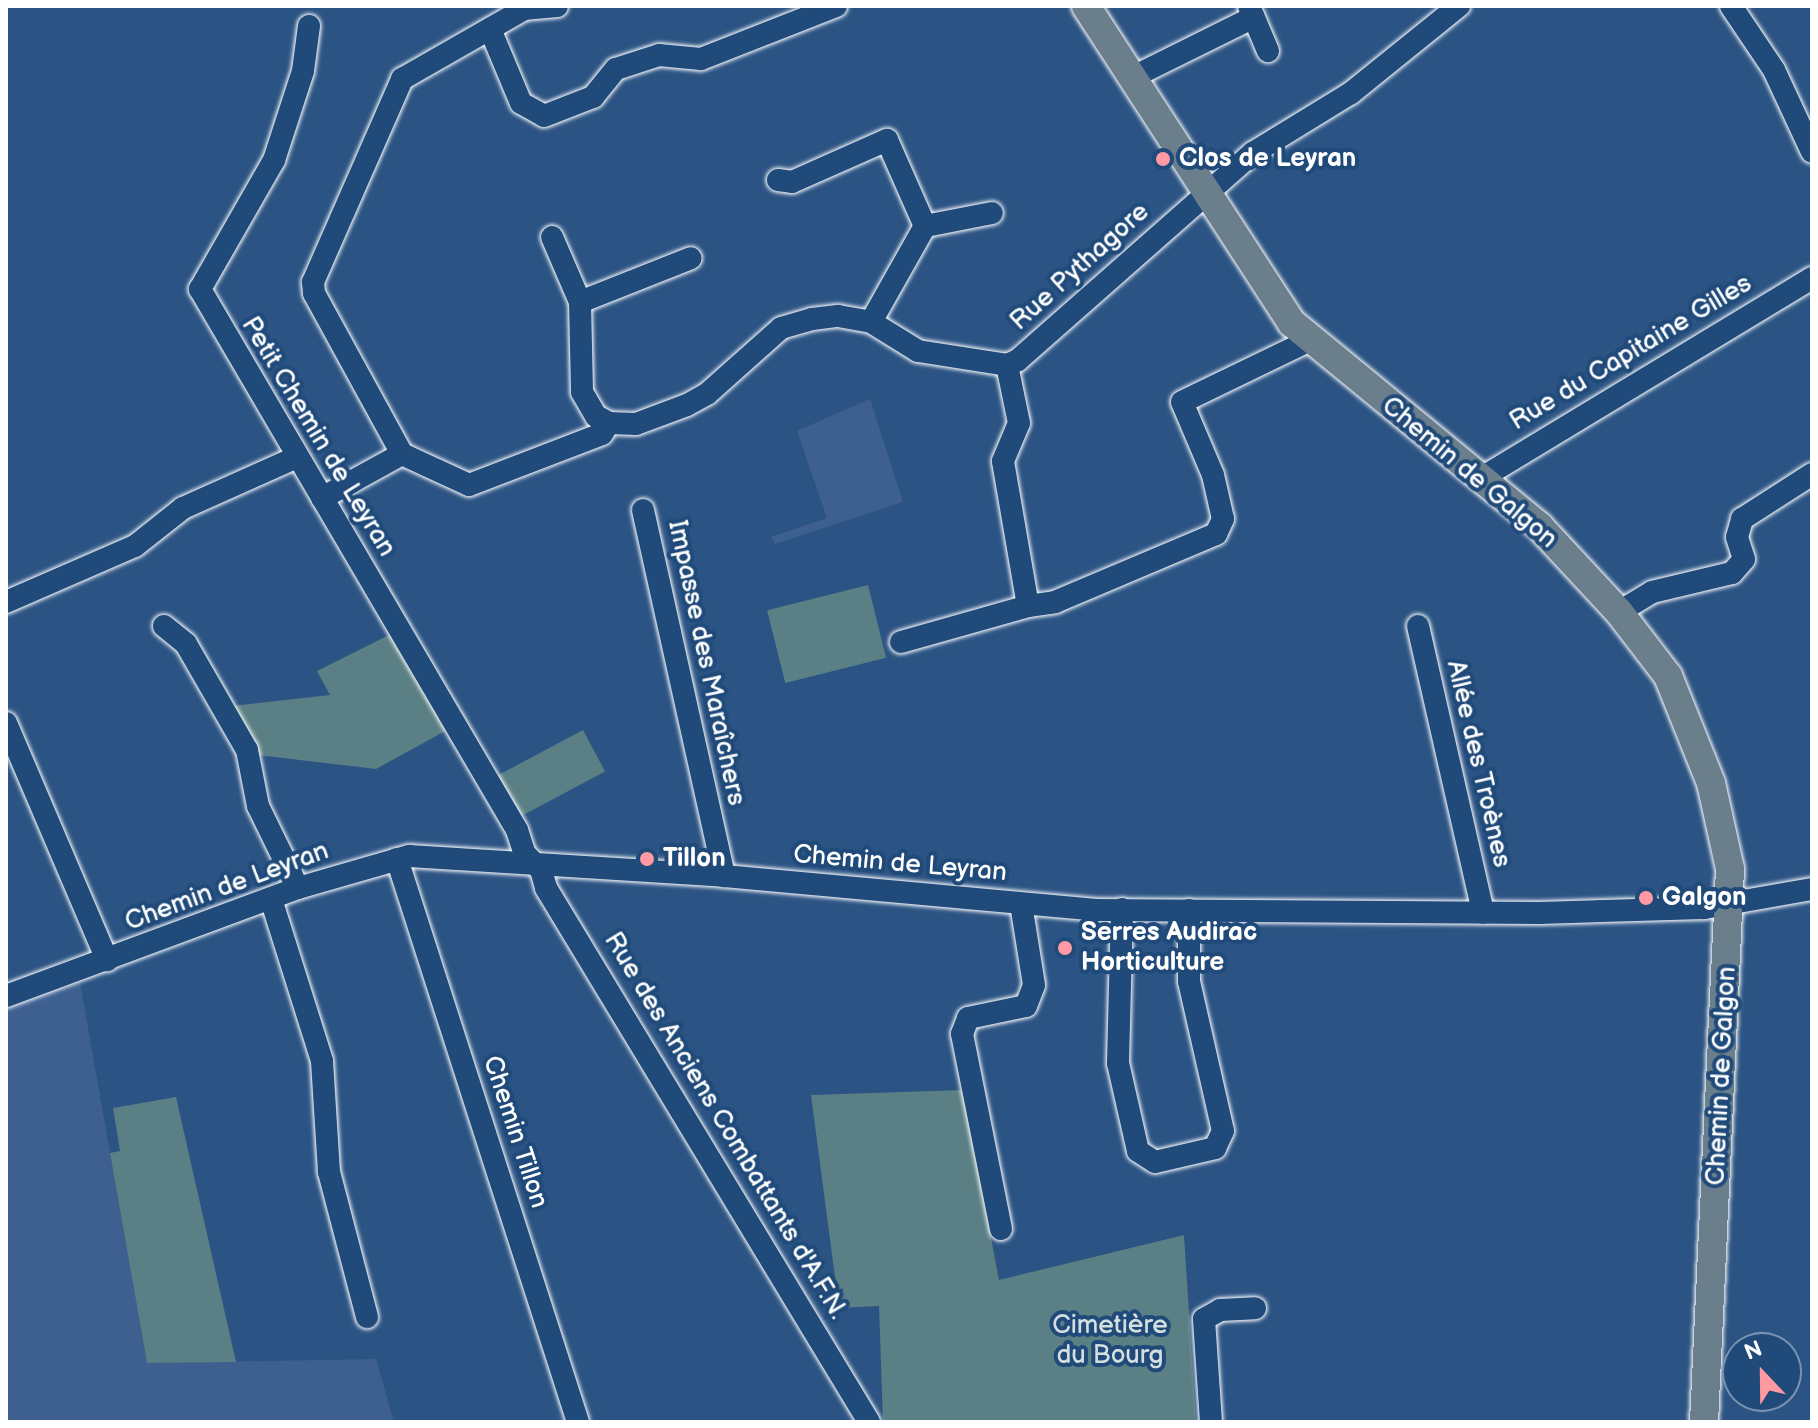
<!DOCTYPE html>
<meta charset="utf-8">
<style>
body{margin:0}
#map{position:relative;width:1818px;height:1428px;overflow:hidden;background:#2b5383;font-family:"Balsamiq Sans",sans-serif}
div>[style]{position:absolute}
.built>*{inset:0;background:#3e6090}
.green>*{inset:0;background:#5a7f84;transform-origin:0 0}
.roads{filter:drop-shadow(0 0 2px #fff) drop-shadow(0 0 2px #fff)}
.minor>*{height:22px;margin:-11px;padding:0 11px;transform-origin:11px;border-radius:11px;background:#1f4a7a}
.major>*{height:28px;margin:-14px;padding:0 14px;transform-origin:14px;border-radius:14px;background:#6b7e8b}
.dots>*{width:22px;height:22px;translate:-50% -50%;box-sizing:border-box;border:4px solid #1f4a7a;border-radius:50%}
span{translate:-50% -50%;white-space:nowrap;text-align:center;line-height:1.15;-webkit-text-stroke:8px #1f4a7a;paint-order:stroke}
.poi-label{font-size:26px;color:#fff;font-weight:700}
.left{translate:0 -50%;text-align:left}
.street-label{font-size:26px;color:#fff}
.park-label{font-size:26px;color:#d6dfe0}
.frame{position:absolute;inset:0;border:8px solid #fff;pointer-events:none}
.north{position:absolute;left:1722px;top:1332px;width:80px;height:80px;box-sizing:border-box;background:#1f4a7a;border:2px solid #7992af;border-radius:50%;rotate:338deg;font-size:22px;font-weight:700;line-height:32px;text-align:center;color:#fff}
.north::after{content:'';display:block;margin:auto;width:28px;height:36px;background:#ff9aa2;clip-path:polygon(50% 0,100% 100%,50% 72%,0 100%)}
</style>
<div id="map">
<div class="built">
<div style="clip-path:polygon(870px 399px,903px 502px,775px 544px,771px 537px,827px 518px,797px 431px)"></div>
<div style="clip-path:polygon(80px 982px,147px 1363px,376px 1359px,394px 1422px,6px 1422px,6px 1009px)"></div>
</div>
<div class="green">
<div style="left:868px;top:585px;width:75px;height:104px;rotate:76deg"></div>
<div style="clip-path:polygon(391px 634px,447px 730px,376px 769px,257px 755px,232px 706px,330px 695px,317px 671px)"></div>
<div style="left:583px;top:730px;width:47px;height:100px;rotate:62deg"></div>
<div style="clip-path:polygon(963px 1090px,999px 1280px,1184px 1235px,1196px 1422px,883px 1422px,879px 1306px,839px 1308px,811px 1095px)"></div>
<div style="clip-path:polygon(176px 1097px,236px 1362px,147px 1363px,110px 1153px,120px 1151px,113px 1108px)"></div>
</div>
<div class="roads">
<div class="minor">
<div style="left:1249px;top:6px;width:49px;rotate:67.1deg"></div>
<div style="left:1731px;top:6px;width:77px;rotate:56.1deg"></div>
<div style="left:1774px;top:70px;width:90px;rotate:65.1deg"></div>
<div style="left:309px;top:26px;width:45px;rotate:97.6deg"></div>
<div style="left:303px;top:71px;width:94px;rotate:108deg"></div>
<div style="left:274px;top:160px;width:149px;rotate:119.8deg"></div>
<div style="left:200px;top:289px;width:627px;rotate:59.63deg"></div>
<div style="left:517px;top:830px;width:25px;rotate:72deg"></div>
<div style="left:525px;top:854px;width:23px;rotate:45deg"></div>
<div style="left:541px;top:870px;width:19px;rotate:74deg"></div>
<div style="left:546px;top:888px;width:624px;rotate:58.83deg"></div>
<div style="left:490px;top:29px;width:80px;rotate:67.3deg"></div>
<div style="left:521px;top:103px;width:26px;rotate:29deg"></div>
<div style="left:544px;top:116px;width:53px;rotate:-21.2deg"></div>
<div style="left:593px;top:97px;width:36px;rotate:-51deg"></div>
<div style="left:616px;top:69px;width:45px;rotate:-18deg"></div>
<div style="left:659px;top:55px;width:42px;rotate:5.4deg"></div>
<div style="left:701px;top:59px;width:145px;rotate:-21.4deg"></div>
<div style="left:1131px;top:78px;width:137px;rotate:-26.4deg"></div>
<div style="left:778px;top:180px;width:14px;rotate:8deg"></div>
<div style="left:792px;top:182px;width:104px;rotate:-23.9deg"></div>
<div style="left:887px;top:140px;width:94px;rotate:66.2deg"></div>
<div style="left:925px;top:226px;width:110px;rotate:119.4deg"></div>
<div style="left:925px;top:226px;width:68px;rotate:-11deg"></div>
<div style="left:552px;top:237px;width:71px;rotate:66.7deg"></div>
<div style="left:580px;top:302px;width:90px;rotate:88.7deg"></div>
<div style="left:582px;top:392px;width:28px;rotate:60deg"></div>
<div style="left:596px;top:416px;width:15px;rotate:28deg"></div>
<div style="left:609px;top:423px;width:27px;rotate:2deg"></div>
<div style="left:636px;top:424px;width:54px;rotate:-20.4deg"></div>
<div style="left:687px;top:405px;width:23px;rotate:-29deg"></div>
<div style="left:707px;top:394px;width:99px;rotate:-41.7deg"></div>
<div style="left:781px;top:328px;width:32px;rotate:-16deg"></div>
<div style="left:812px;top:319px;width:26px;rotate:-7deg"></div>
<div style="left:838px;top:316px;width:34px;rotate:10deg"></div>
<div style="left:871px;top:322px;width:55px;rotate:31.7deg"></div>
<div style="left:918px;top:351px;width:90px;rotate:8.9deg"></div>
<div style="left:1007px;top:365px;width:12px;rotate:-24deg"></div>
<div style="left:1018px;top:360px;width:313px;rotate:-41.4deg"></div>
<div style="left:1253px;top:153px;width:115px;rotate:-31.5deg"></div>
<div style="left:1351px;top:93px;width:139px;rotate:-38.9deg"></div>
<div style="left:580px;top:302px;width:119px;rotate:-21.6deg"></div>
<div style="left:402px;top:454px;width:183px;rotate:-118.7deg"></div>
<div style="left:314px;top:293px;width:11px;rotate:-95deg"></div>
<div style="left:313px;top:282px;width:222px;rotate:-66.3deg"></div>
<div style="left:402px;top:79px;width:141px;rotate:-29.8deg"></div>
<div style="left:524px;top:9px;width:33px;rotate:-5deg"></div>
<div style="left:1480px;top:479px;width:388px;rotate:-31.2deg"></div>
<div style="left:322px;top:498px;width:91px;rotate:-28.8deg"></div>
<div style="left:402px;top:454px;width:74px;rotate:24.8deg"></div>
<div style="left:469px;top:485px;width:142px;rotate:-21deg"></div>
<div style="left:602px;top:434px;width:13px;rotate:-58deg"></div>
<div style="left:643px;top:510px;width:375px;rotate:77.5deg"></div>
<div style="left:6px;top:602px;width:141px;rotate:-23.5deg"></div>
<div style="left:135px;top:546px;width:61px;rotate:-38.4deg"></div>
<div style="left:183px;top:508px;width:125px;rotate:-24.1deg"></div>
<div style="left:1028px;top:606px;width:27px;rotate:-8deg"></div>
<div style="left:1055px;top:602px;width:175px;rotate:-22.9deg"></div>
<div style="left:1216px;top:534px;width:17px;rotate:-65deg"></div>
<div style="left:1223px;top:519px;width:45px;rotate:-102.8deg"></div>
<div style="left:1213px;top:475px;width:79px;rotate:-113deg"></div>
<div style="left:1182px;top:402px;width:142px;rotate:-25.8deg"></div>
<div style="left:1619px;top:612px;width:39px;rotate:-31deg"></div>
<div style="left:1652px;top:592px;width:82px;rotate:-13.4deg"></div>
<div style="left:1732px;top:573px;width:18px;rotate:-49deg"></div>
<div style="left:1744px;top:559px;width:23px;rotate:-108deg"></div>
<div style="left:1737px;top:537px;width:19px;rotate:-74deg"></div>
<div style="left:1742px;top:519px;width:83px;rotate:-32.7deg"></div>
<div style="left:164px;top:626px;width:28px;rotate:39deg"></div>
<div style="left:186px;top:644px;width:122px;rotate:60.1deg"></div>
<div style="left:247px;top:750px;width:57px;rotate:78.9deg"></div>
<div style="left:258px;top:806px;width:91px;rotate:64deg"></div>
<div style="left:1418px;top:626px;width:294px;rotate:77.2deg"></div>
<div style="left:901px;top:642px;width:132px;rotate:-15.8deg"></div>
<div style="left:1028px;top:606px;width:147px;rotate:-99.8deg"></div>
<div style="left:1003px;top:461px;width:41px;rotate:-67.2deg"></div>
<div style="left:1019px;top:423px;width:59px;rotate:-101.7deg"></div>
<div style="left:6px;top:723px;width:258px;rotate:66.9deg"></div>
<div style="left:397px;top:859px;width:591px;rotate:72.18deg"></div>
<div style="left:271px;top:899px;width:170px;rotate:72.5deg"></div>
<div style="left:322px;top:1061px;width:111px;rotate:86.4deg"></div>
<div style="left:329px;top:1172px;width:150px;rotate:75.3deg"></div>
<div style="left:1122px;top:909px;width:154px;rotate:91.5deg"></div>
<div style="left:1118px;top:1063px;width:90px;rotate:77.2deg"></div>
<div style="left:1138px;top:1151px;width:20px;rotate:33deg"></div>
<div style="left:1155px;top:1162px;width:62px;rotate:-13.1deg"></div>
<div style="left:1215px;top:1148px;width:19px;rotate:-65deg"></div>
<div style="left:1223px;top:1131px;width:154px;rotate:-102.8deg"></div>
<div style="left:1189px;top:981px;width:71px;rotate:-90deg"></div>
<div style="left:6px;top:996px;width:311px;rotate:-20.3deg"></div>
<div style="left:298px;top:888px;width:116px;rotate:-16.1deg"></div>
<div style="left:409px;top:856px;width:316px;rotate:3.6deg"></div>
<div style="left:724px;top:876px;width:374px;rotate:5.2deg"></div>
<div style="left:1096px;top:910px;width:443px;rotate:0.4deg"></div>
<div style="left:1539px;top:913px;width:165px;rotate:-1.7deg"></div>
<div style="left:1704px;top:908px;width:110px;rotate:-10deg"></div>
<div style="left:1001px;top:1229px;width:199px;rotate:-101.3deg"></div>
<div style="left:962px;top:1034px;width:17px;rotate:-69deg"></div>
<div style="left:968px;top:1018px;width:59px;rotate:-11.7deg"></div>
<div style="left:1026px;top:1006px;width:22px;rotate:-69deg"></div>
<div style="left:1034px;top:985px;width:82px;rotate:-99.1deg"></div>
<div style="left:1211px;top:1422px;width:103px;rotate:-93.9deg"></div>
<div style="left:1204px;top:1319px;width:18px;rotate:-29deg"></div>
<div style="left:1220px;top:1310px;width:35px;rotate:-3deg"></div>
</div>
<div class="major">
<div style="left:1086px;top:6px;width:378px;rotate:57deg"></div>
<div style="left:1292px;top:323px;width:320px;rotate:39.4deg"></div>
<div style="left:1539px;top:526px;width:117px;rotate:47.1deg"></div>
<div style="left:1619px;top:612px;width:81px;rotate:52.6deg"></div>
<div style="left:1668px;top:676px;width:115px;rotate:68.1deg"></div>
<div style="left:1711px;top:783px;width:88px;rotate:77.5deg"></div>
<div style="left:1730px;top:869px;width:554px;rotate:92.69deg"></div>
</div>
</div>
<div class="dots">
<div style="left:1163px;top:159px;background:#ff9aa2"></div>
<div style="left:647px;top:859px;background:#ff9aa2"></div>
<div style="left:1646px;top:898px;background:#ff9aa2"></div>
<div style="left:1065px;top:948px;background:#ff9aa2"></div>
</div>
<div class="poi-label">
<span class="left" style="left:1179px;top:159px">Clos de Leyran</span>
<span class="left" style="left:663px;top:859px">Tillon</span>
<span class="left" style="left:1662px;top:898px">Galgon</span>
<span class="left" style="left:1081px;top:948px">Serres Audirac<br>Horticulture</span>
</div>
<div class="street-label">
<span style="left:1080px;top:267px;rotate:-42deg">Rue Pythagore</span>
<span style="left:1631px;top:353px;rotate:-31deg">Rue du Capitaine Gilles</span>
<span style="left:318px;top:437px;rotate:59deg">Petit Chemin de Leyran</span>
<span style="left:1469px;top:473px;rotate:40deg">Chemin de Galgon</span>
<span style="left:706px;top:663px;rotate:78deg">Impasse des Maraîchers</span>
<span style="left:1478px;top:764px;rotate:77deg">Allée des Troènes</span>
<span style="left:900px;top:864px;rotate:5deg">Chemin de Leyran</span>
<span style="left:227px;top:887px;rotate:-20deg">Chemin de Leyran</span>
<span style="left:1722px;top:1076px;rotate:-87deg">Chemin de Galgon</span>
<span style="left:725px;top:1126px;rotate:59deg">Rue des Anciens Combattants d'A.F.N.</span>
<span style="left:515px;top:1132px;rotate:72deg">Chemin Tillon</span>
</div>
<div class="park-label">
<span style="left:1110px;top:1341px">Cimetière<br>du Bourg</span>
</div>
<div class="frame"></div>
<div class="north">N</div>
</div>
